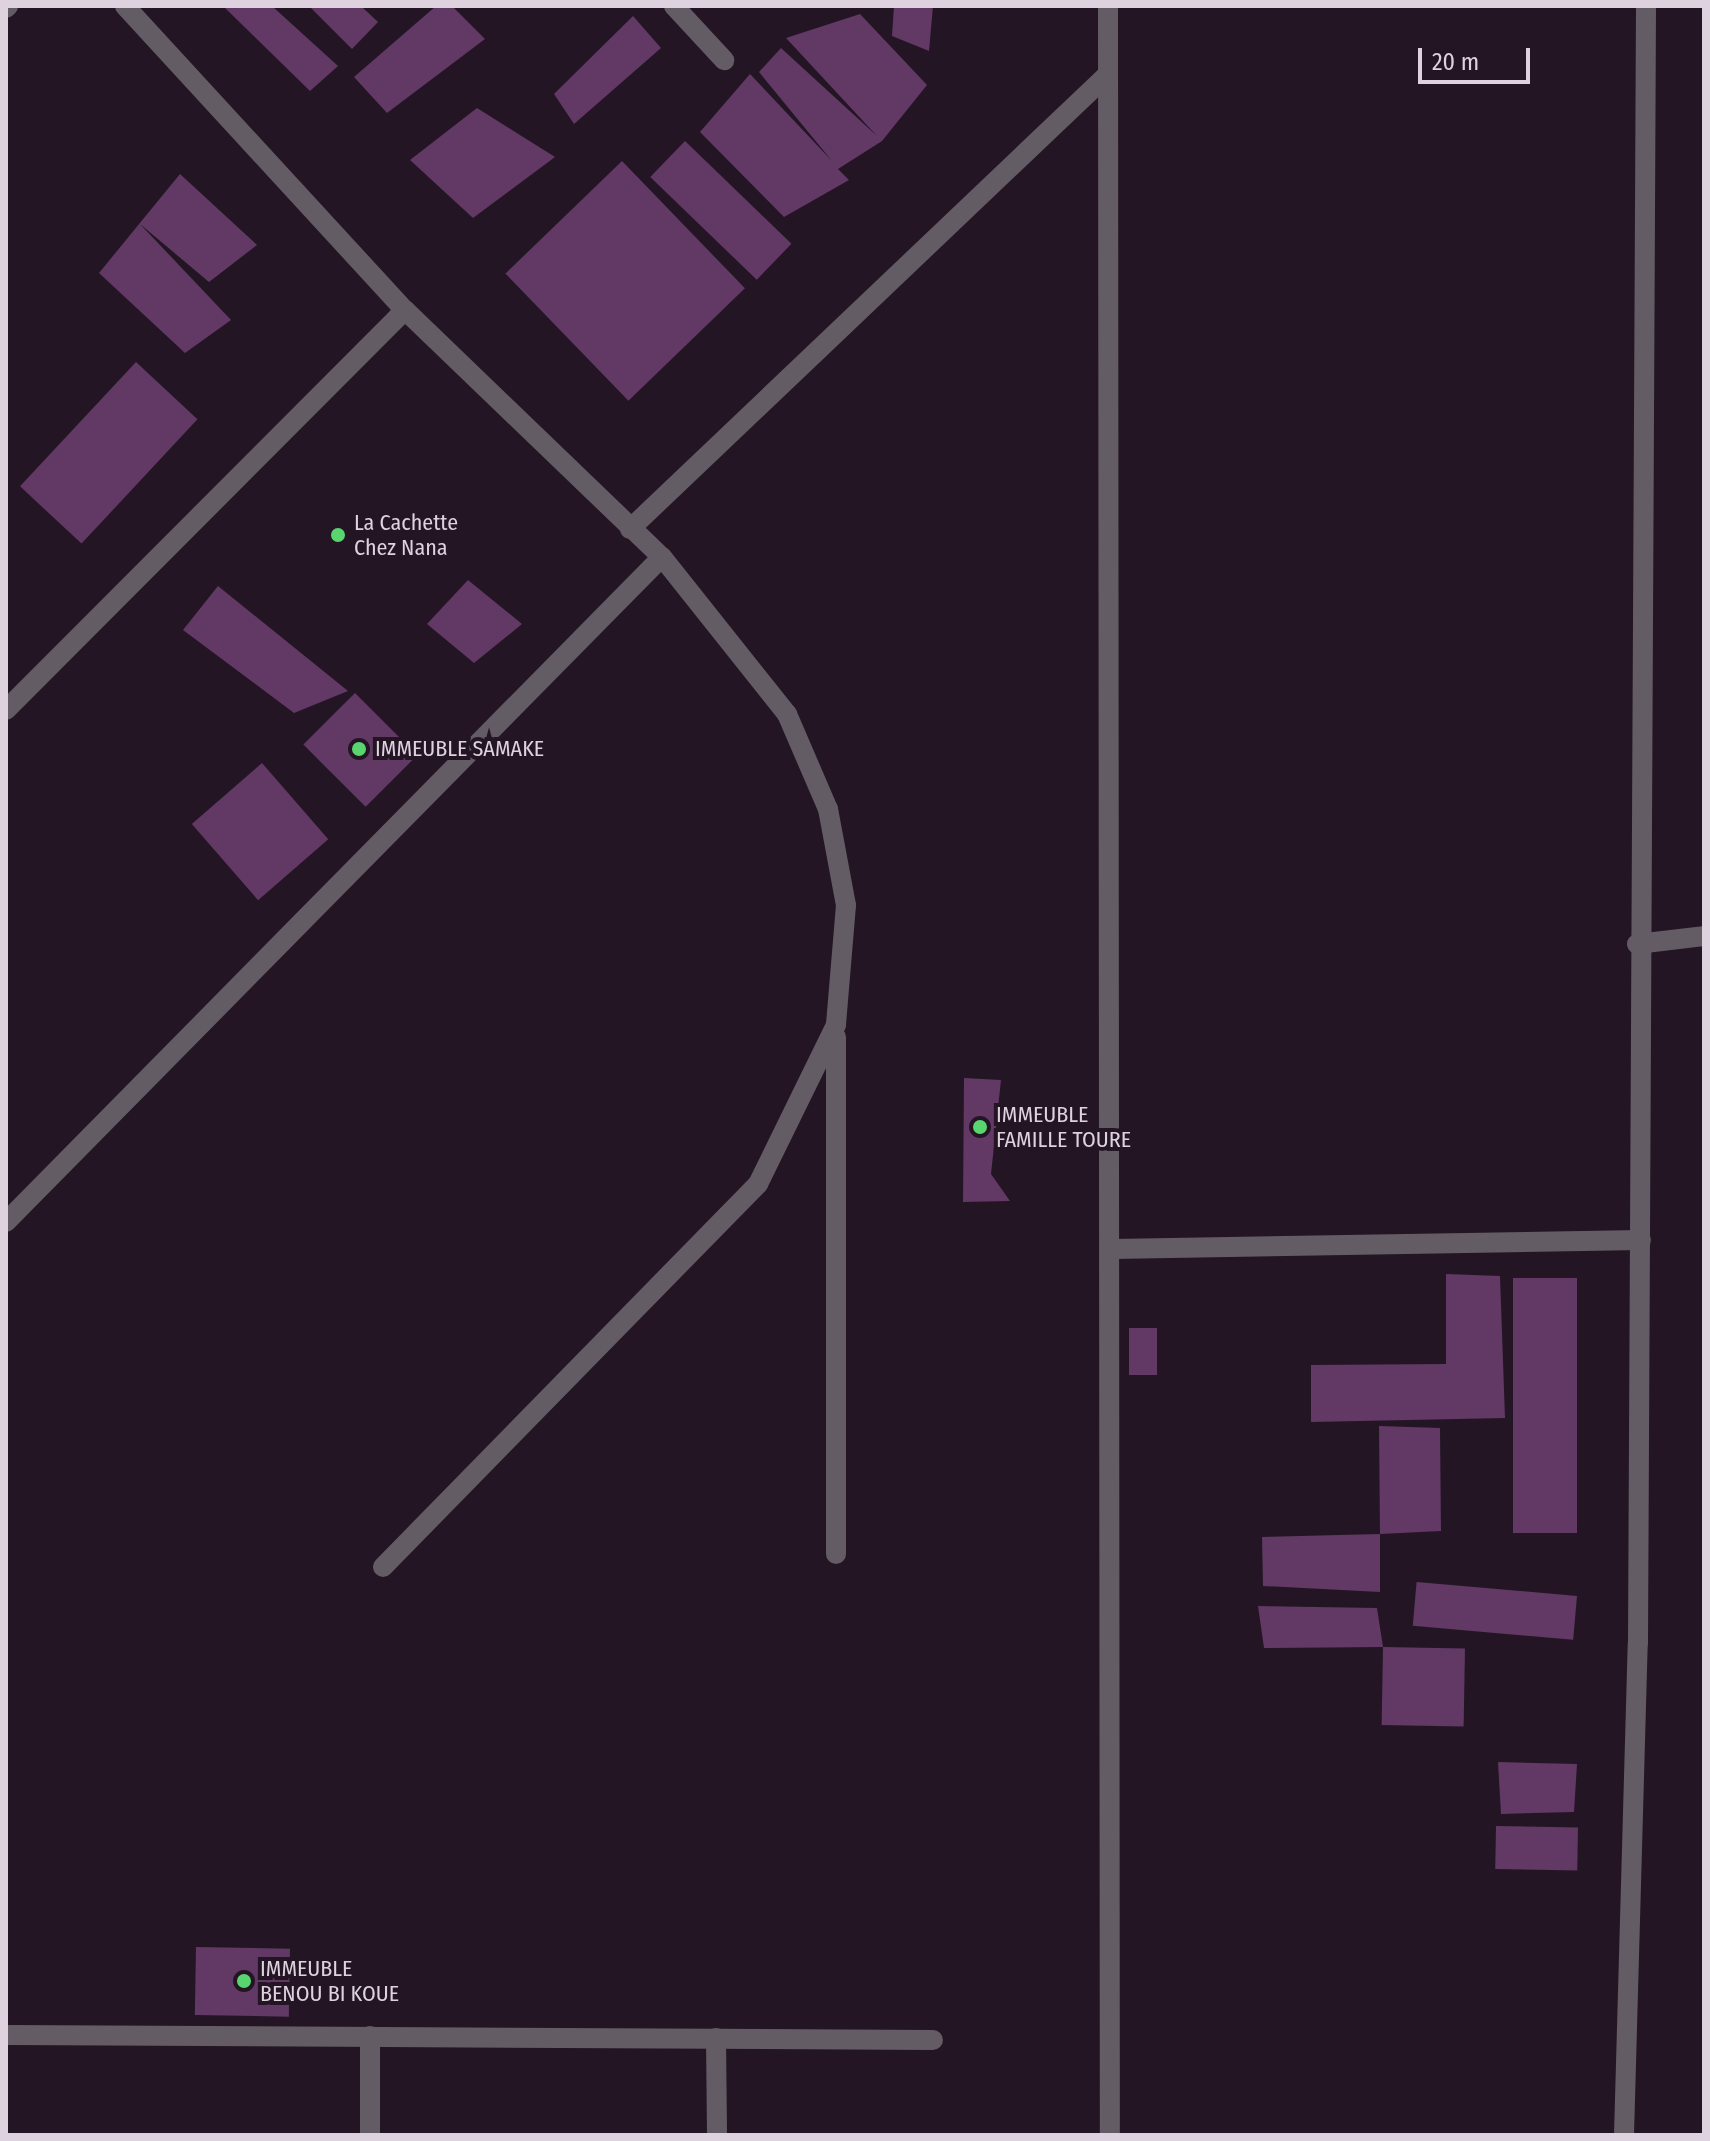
<!DOCTYPE html>
<style>
body{margin:0}
#map{position:relative;width:1710px;height:2141px;overflow:hidden;background:#241525;font-family:"Fira Sans Condensed",sans-serif}
div>[style]{position:absolute}
.building>*{inset:0;background:#613964;transform-origin:0 0}
.minor>*{height:20px;margin:-10px;padding:0 10px;transform-origin:10px;border-radius:10px;background:#645c64}
.dots>*{width:22px;height:22px;translate:-50% -50%;box-sizing:border-box;border:4px solid #241525;border-radius:50%}
span{translate:-50% -50%;white-space:nowrap;text-align:center;line-height:1.15;-webkit-text-stroke:8px #241525;paint-order:stroke}
.poi-label{font-size:22px;color:#ddd2dd}
.left{translate:0 -50%;text-align:left}
.frame{position:absolute;inset:0;border:8px solid #ddd2dd;pointer-events:none}
.scale{position:absolute;left:1418px;top:48px;width:112px;height:36px;box-sizing:border-box;border:4px solid #ddd2dd;border-top:0;padding-left:10px;font-size:24px;line-height:28px;white-space:nowrap;color:#ddd2dd;-webkit-text-stroke:6px #241525;paint-order:stroke}
</style>
<div id="map">
<div class="building">
<div style="clip-path:polygon(223px 6px,272px 6px,338px 66px,310px 91px)"></div>
<div style="clip-path:polygon(309px 6px,361px 6px,378px 22px,352px 49px)"></div>
<div style="clip-path:polygon(436px 6px,452px 6px,485px 39px,387px 113px,354px 77px)"></div>
<div style="clip-path:polygon(894px 6px,933px 6px,929px 51px,892px 36px)"></div>
<div style="clip-path:polygon(860px 14px,927px 85px,882px 141px,838px 169px,849px 180px,784px 217px,700px 132px,750px 74px,832px 161px,759px 72px,781px 48px,877px 136px,786px 38px)"></div>
<div style="clip-path:polygon(633px 16px,661px 48px,574px 124px,554px 94px)"></div>
<div style="clip-path:polygon(477px 108px,555px 157px,473px 218px,410px 160px)"></div>
<div style="left:685px;top:141px;width:148px;height:50px;rotate:44deg"></div>
<div style="left:622px;top:161px;width:177px;height:162px;rotate:46deg"></div>
<div style="clip-path:polygon(180px 174px,257px 245px,209px 282px,140px 224px,231px 320px,185px 353px,99px 273px)"></div>
<div style="left:136px;top:362px;width:84px;height:170px;rotate:43deg"></div>
<div style="clip-path:polygon(468px 580px,522px 624px,474px 663px,427px 624px)"></div>
<div style="clip-path:polygon(218px 586px,348px 691px,294px 713px,183px 630px)"></div>
<div style="left:355px;top:693px;width:88px;height:73px;rotate:45deg"></div>
<div style="left:262px;top:763px;width:101px;height:93px;rotate:49deg"></div>
<div style="clip-path:polygon(964px 1078px,1001px 1080px,991px 1174px,1010px 1201px,963px 1202px)"></div>
<div style="clip-path:polygon(1446px 1274px,1500px 1276px,1505px 1418px,1311px 1422px,1311px 1365px,1446px 1364px)"></div>
<div style="left:1513px;top:1278px;width:64px;height:255px"></div>
<div style="left:1129px;top:1328px;width:28px;height:47px"></div>
<div style="clip-path:polygon(1379px 1426px,1440px 1428px,1441px 1531px,1380px 1534px,1380px 1592px,1263px 1586px,1262px 1537px,1380px 1534px)"></div>
<div style="left:1577px;top:1596px;width:44px;height:161px;rotate:95deg"></div>
<div style="clip-path:polygon(1258px 1606px,1377px 1608px,1383px 1647px,1264px 1648px)"></div>
<div style="left:1383px;top:1647px;width:82px;height:78px;rotate:1deg"></div>
<div style="clip-path:polygon(1498px 1762px,1577px 1764px,1574px 1812px,1501px 1814px)"></div>
<div style="left:1496px;top:1826px;width:82px;height:43px;rotate:1deg"></div>
<div style="left:196px;top:1947px;width:94px;height:68px;rotate:1deg"></div>
</div>
<div class="minor">
<div style="left:125px;top:6px;width:413px;rotate:47.4deg"></div>
<div style="left:405px;top:310px;width:356px;rotate:43.9deg"></div>
<div style="left:662px;top:557px;width:201px;rotate:51.5deg"></div>
<div style="left:787px;top:714px;width:103px;rotate:66.7deg"></div>
<div style="left:828px;top:809px;width:98px;rotate:79.4deg"></div>
<div style="left:846px;top:905px;width:120px;rotate:94.8deg"></div>
<div style="left:836px;top:1025px;width:177px;rotate:116.1deg"></div>
<div style="left:758px;top:1184px;width:536px;rotate:134.4deg"></div>
<div style="left:674px;top:6px;width:74px;rotate:47.2deg"></div>
<div style="left:1108px;top:6px;width:2129px;rotate:89.95deg"></div>
<div style="left:6px;top:8px;width:3px;rotate:-45deg"></div>
<div style="left:630px;top:529px;width:659px;rotate:-43.58deg"></div>
<div style="left:6px;top:710px;width:565px;rotate:-45.07deg"></div>
<div style="left:1637px;top:944px;width:67px;rotate:-6.8deg"></div>
<div style="left:836px;top:1037px;width:517px;rotate:90deg"></div>
<div style="left:6px;top:1222px;width:934px;rotate:-45.39deg"></div>
<div style="left:1113px;top:1249px;width:528px;rotate:-0.98deg"></div>
<div style="left:6px;top:2035px;width:927px;rotate:0.31deg"></div>
<div style="left:370px;top:2036px;width:99px;rotate:90deg"></div>
<div style="left:716px;top:2038px;width:97px;rotate:89.4deg"></div>
<div style="left:1624px;top:2135px;width:492px;rotate:-88.4deg"></div>
<div style="left:1638px;top:1643px;width:1637px;rotate:-89.72deg"></div>
</div>
<div class="dots">
<div style="left:338px;top:535px;background:#59d56f"></div>
<div style="left:359px;top:749px;background:#59d56f"></div>
<div style="left:980px;top:1127px;background:#59d56f"></div>
<div style="left:244px;top:1981px;background:#59d56f"></div>
</div>
<div class="poi-label">
<span class="left" style="left:354px;top:535px">La Cachette<br>Chez Nana</span>
<span class="left" style="left:375px;top:749px">IMMEUBLE SAMAKE</span>
<span class="left" style="left:996px;top:1127px">IMMEUBLE<br>FAMILLE TOURE</span>
<span class="left" style="left:260px;top:1981px">IMMEUBLE<br>BENOU BI KOUE</span>
</div>
<div class="frame"></div>
<div class="scale">20 m</div>
</div>
